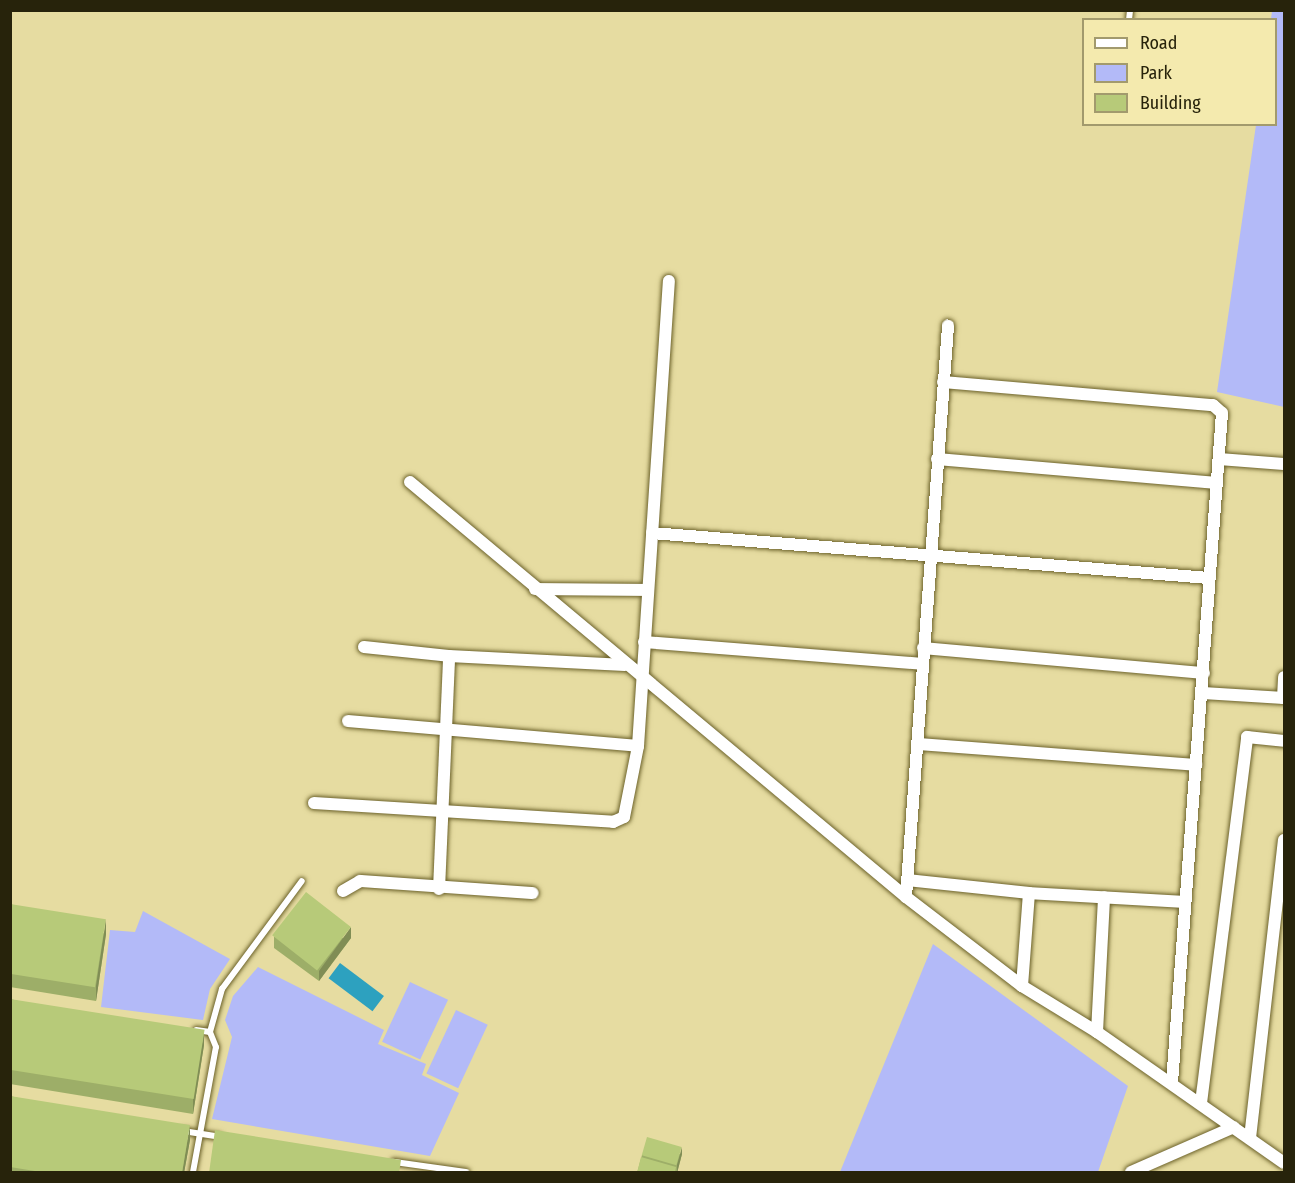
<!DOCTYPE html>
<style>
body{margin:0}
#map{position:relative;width:1295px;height:1183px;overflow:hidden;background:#e6dca1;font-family:"Fira Sans Condensed",sans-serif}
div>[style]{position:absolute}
.green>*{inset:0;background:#b3baf8;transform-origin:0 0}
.water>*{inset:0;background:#2da1bf;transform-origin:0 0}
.roads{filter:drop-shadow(0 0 2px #6c622a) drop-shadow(0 0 2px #6c622a)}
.service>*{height:6px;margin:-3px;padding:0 3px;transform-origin:3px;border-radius:3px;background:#fff}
.minor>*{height:12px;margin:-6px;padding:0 6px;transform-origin:6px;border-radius:6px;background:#fff}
.wall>*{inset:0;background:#9dae68}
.shaded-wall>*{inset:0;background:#808d55}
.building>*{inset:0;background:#b7ca79;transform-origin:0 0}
span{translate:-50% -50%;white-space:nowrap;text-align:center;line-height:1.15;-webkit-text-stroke:4.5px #f4eaae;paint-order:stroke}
.frame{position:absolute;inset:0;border:12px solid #27230b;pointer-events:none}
.legend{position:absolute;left:1082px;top:18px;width:195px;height:108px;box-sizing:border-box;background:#f4eaae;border:2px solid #a29a6d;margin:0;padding:8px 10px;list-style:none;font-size:18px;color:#27230b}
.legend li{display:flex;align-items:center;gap:12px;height:30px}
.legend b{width:30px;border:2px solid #a29a6d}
</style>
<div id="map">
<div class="green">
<div style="clip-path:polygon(1272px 11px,1284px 11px,1284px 407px,1217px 392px,1256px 125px,1276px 124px,1276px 20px,1271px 19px)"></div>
<div style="clip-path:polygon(143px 911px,230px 959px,210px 989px,203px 1020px,101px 1007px,110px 930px,135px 932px)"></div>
<div style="clip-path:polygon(933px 944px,1128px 1086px,1098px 1172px,840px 1172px)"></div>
<div style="clip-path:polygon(258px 967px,384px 1030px,378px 1044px,426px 1064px,422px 1075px,459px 1093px,430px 1156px,212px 1119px,232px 1037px,225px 1020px,233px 996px)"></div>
<div style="left:410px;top:982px;width:42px;height:66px;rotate:25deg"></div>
<div style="left:456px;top:1010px;width:35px;height:70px;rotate:25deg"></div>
</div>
<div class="water">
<div style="left:340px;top:963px;width:55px;height:19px;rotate:37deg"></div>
</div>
<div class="roads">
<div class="service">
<div style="left:1129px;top:20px;width:10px;rotate:-84deg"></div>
<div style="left:210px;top:1032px;width:45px;rotate:-74.4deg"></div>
<div style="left:222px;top:989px;width:134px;rotate:-53.5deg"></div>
<div style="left:183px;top:1131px;width:37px;rotate:9deg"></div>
<div style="left:394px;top:1162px;width:73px;rotate:7.9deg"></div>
<div style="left:193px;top:1172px;width:127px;rotate:-79.6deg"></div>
<div style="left:216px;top:1047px;width:16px;rotate:-112deg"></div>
<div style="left:210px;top:1032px;width:14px;rotate:-172deg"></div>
</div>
<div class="minor">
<div style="left:943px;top:382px;width:271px;rotate:4.9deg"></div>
<div style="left:1213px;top:405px;width:12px;rotate:42deg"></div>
<div style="left:1222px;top:413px;width:672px;rotate:94.27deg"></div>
<div style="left:937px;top:459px;width:281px;rotate:4.9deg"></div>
<div style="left:1219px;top:459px;width:65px;rotate:4.4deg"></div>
<div style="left:410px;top:482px;width:647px;rotate:39.92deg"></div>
<div style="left:906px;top:897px;width:146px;rotate:37.5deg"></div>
<div style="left:1022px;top:986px;width:88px;rotate:31.5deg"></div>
<div style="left:1097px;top:1032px;width:228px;rotate:35deg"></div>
<div style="left:652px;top:533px;width:559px;rotate:4.62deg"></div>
<div style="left:535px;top:589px;width:113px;rotate:0.5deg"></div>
<div style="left:644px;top:642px;width:279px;rotate:4.5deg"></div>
<div style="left:364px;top:647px;width:85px;rotate:6deg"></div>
<div style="left:449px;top:656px;width:176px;rotate:2.9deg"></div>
<div style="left:923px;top:648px;width:282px;rotate:5.1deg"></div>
<div style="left:1203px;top:693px;width:81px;rotate:3.5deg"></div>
<div style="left:1283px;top:698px;width:21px;rotate:-87deg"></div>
<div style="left:348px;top:721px;width:291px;rotate:4.9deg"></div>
<div style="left:918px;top:744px;width:279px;rotate:4.3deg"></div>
<div style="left:314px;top:803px;width:300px;rotate:3.6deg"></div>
<div style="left:613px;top:822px;width:12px;rotate:-24deg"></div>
<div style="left:624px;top:817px;width:72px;rotate:-78.8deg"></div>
<div style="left:638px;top:746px;width:466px;rotate:-86.2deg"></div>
<div style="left:907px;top:880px;width:123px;rotate:6.1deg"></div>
<div style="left:1029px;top:893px;width:155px;rotate:3.3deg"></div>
<div style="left:439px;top:889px;width:233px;rotate:-87.5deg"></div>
<div style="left:343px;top:891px;width:20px;rotate:-30deg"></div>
<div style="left:360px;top:881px;width:173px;rotate:4deg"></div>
<div style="left:906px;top:897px;width:573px;rotate:-85.79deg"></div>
<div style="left:1022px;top:986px;width:93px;rotate:-85.7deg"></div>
<div style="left:1097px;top:1032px;width:135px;rotate:-87deg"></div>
<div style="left:1201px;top:1103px;width:369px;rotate:-82.8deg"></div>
<div style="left:1247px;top:737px;width:37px;rotate:6deg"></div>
<div style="left:1250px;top:1138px;width:300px;rotate:-83.5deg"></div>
<div style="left:1131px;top:1172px;width:112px;rotate:-23.6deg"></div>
</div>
</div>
<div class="wall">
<div style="clip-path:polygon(10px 904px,106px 934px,96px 1001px,10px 987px)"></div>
<div style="clip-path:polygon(274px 937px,351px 938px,319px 981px,274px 948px)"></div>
<div style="clip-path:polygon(10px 999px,204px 1045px,193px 1114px,10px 1084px)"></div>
<div style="clip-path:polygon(10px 1096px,190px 1140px,184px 1173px,10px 1173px)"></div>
<div style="clip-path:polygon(682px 1154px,677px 1173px,637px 1173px,642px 1155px)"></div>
</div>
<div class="shaded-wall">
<div style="clip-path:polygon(106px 919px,106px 934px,96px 1001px,96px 986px)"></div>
<div style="clip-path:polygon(351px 927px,351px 938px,319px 981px,319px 971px)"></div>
<div style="clip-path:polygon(204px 1031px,204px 1045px,193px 1114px,193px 1099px)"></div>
<div style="clip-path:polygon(190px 1125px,190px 1140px,184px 1173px,182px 1173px)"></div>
<div style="clip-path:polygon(682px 1147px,682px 1154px,677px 1173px,677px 1165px)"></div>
</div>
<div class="building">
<div style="left:306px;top:892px;width:57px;height:55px;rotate:38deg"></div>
<div style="left:10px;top:904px;width:97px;height:69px;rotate:9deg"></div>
<div style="left:10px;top:999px;width:197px;height:70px;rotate:9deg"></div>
<div style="clip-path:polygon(10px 1096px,190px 1125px,182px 1173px,47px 1173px,10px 1167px)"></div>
<div style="clip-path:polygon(215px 1130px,401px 1160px,399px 1173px,209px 1173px)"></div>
<div style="left:647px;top:1137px;width:36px;height:19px;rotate:16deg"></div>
<div style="clip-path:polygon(641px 1157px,676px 1167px,675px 1173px,637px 1173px)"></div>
</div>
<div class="frame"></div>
<ul class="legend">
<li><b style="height:8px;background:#fff"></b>Road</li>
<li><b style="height:16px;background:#b3baf8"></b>Park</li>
<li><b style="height:16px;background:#b7ca79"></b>Building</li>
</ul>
</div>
